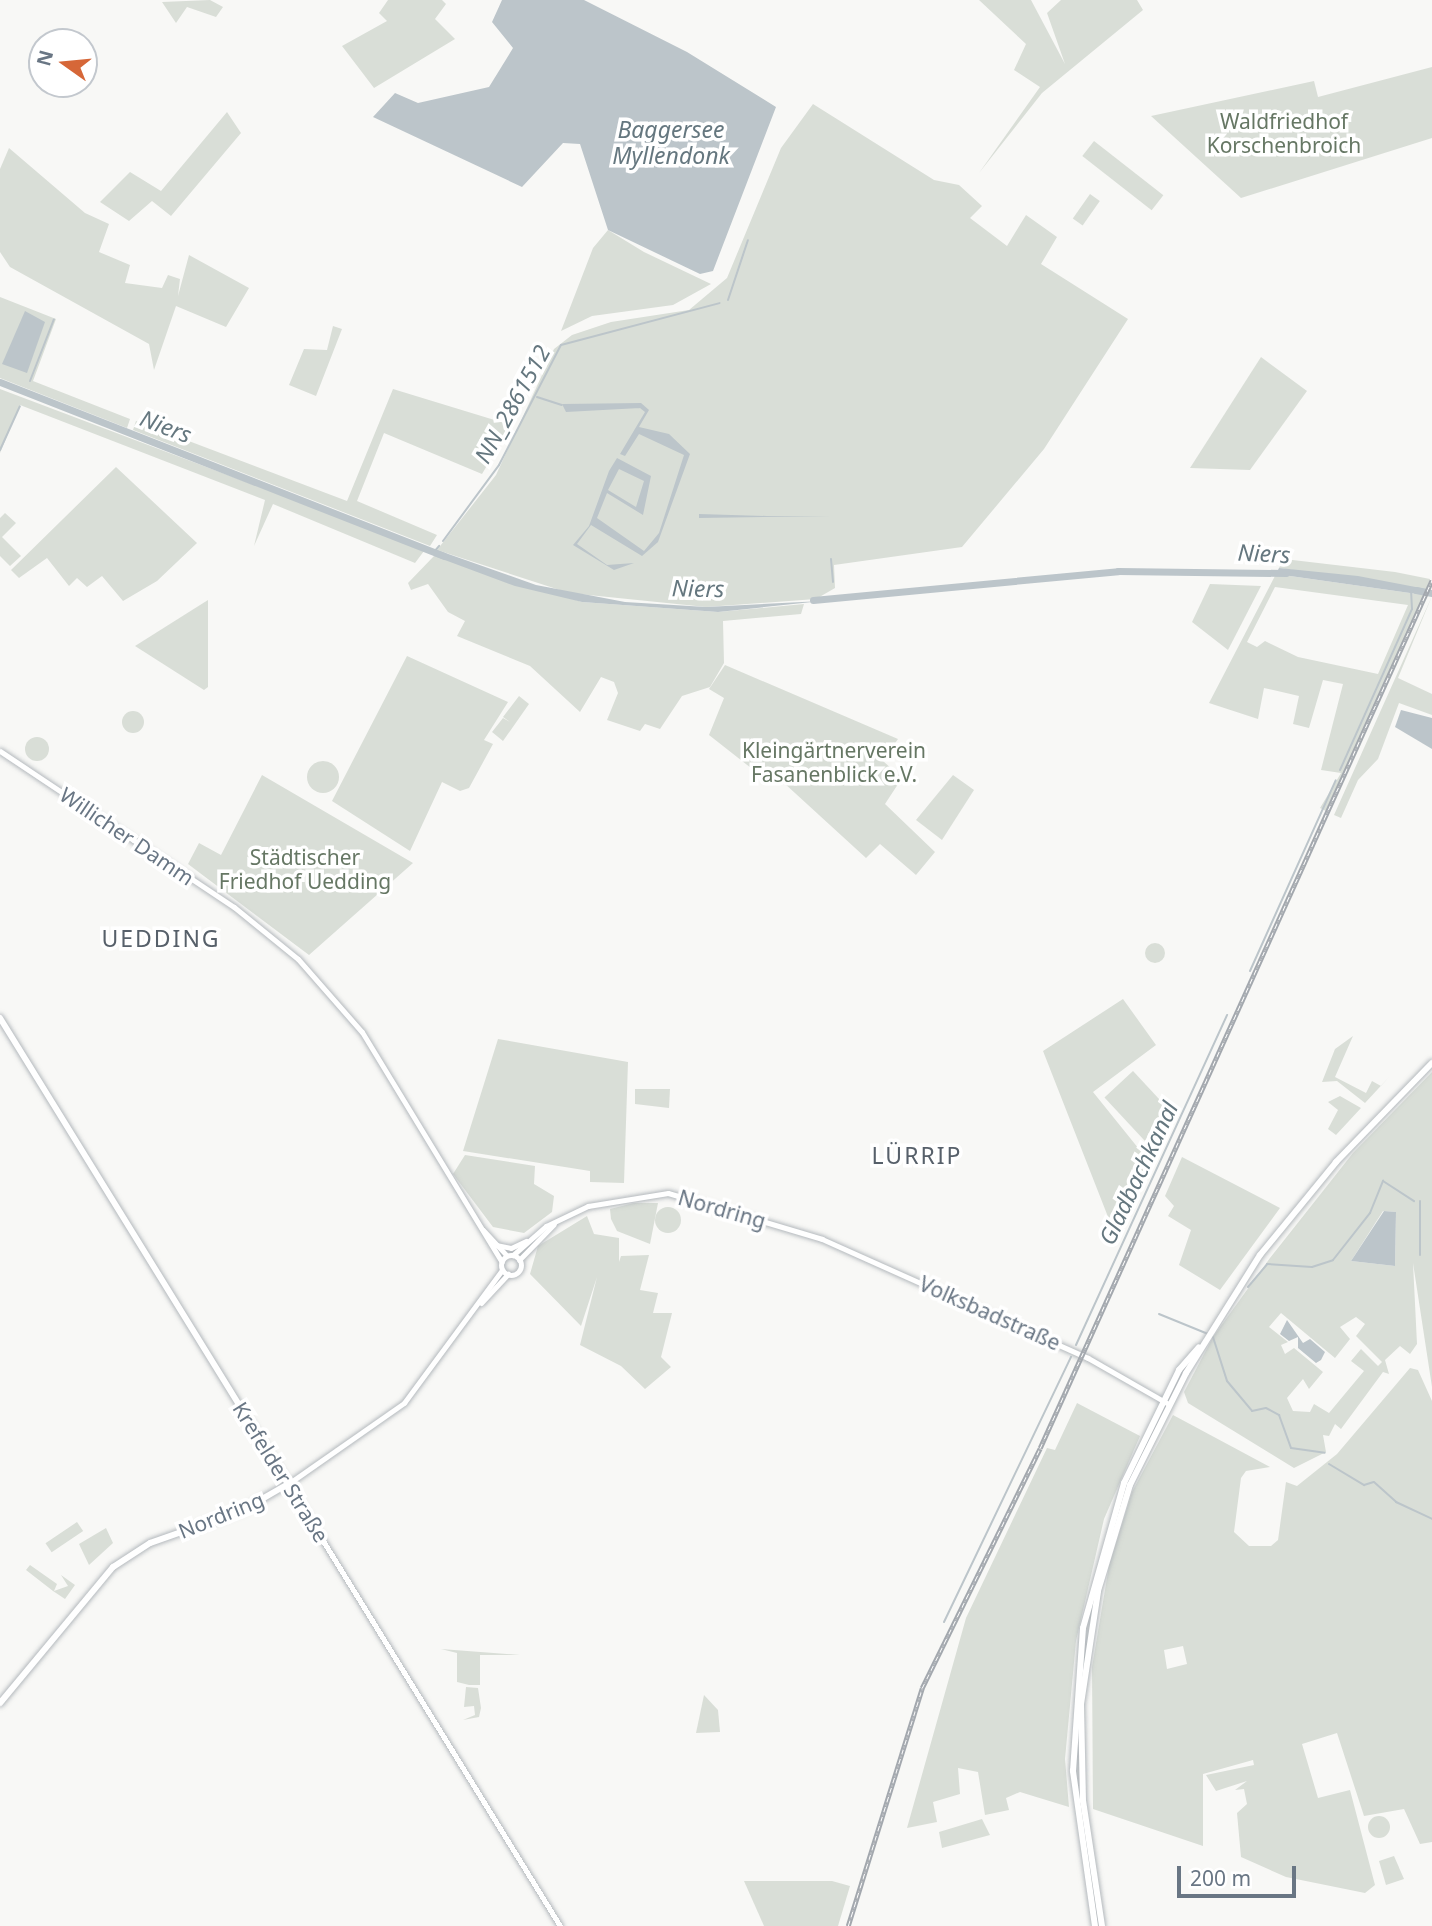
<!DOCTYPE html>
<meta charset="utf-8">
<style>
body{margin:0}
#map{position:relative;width:1432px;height:1926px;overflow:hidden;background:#f8f8f6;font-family:"Noto Sans",sans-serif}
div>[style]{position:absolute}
.green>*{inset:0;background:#d9ded7;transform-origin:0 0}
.round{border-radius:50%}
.water>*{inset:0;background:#bcc5ca}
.stream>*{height:2px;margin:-1px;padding:0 1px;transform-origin:1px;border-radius:1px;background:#bcc5ca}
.river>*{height:7px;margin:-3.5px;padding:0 3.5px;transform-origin:3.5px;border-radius:3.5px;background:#bcc5ca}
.roads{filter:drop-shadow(0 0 2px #b4b9bd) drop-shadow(0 0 2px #b4b9bd)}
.secondary>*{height:5px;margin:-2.5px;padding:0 2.5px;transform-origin:2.5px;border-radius:2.5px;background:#fff}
.secondary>.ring{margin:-2.5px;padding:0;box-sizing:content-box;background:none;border:5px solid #fff;border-radius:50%}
.primary>*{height:6px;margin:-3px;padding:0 3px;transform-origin:3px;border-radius:3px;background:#fff}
.rail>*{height:4.5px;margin-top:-2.25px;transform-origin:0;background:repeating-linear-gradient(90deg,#fff 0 5px,#a3a8ae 0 10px);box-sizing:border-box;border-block:2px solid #a3a8ae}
span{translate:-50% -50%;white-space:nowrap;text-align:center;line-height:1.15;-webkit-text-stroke:7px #fff;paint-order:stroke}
.park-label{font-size:21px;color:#667764}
.street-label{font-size:21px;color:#697684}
.water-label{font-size:23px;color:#65777f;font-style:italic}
.neighbourhood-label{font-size:23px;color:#57606a;letter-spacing:2px}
.north{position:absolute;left:28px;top:28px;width:70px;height:70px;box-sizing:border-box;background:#fff;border:2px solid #c3c8ce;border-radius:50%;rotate:285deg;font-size:19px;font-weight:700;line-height:28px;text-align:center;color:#697684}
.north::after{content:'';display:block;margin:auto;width:24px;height:32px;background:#d66738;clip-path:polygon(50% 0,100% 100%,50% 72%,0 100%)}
.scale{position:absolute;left:1177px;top:1866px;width:119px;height:32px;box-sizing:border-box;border:4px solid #697684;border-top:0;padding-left:9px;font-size:21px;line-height:24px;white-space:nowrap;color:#697684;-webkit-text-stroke:5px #fff;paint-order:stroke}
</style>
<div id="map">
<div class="green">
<div style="clip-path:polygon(210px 0,223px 7px,216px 17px,187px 7px,176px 23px,162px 2px)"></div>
<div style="clip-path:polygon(388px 0,442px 0,446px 4px,435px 19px,455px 39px,374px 88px,342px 46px,387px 21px,379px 13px)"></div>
<div style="clip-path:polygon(979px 0,1031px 0,1065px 64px,1047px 13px,1061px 0,1137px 0,1143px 10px,1042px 93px,979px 173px,1040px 87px,1014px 70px,1026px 44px)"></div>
<div style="clip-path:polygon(1432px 67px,1432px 138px,1241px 198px,1151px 116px,1314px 81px,1318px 97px)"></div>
<div style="clip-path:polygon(813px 104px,934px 180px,959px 185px,982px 206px,970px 218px,1007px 246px,1026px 215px,1057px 237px,1041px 264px,1128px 319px,1044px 449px,962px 547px,834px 565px,835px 588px,816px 599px,706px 607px,569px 593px,437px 550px,496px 475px,554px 349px,572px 335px,611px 322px,689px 310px,727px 278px,781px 148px)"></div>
<div style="clip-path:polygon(227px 112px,241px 133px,171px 216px,152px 201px,129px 221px,100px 202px,130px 172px,161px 191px)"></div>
<div style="left:1094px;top:141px;width:88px;height:19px;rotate:38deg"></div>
<div style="clip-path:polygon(9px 148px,85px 213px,109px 224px,99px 252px,130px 265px,125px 283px,162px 288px,168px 275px,180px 279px,178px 296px,189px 255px,249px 288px,226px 327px,176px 306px,154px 370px,149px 344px,10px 267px,0 252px,0 169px)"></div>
<div style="left:1090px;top:194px;width:12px;height:30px;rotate:35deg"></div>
<div style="clip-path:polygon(608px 230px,644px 252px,711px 284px,673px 305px,592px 316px,561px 331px,593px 248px)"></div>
<div style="clip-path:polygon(0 297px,56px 319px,33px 381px,130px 419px,127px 428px,0 378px)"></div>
<div style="clip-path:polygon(333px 326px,342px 329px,316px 396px,289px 385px,304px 349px,327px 350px)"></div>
<div style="clip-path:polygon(1261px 357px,1307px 391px,1250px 470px,1190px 468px)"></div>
<div style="clip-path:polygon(0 389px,421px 548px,424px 551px,415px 563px,273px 504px,254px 546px,265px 500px,20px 405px,0 453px)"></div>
<div style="clip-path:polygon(393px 389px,511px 425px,482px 474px,384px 433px,357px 501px,437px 535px,430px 546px,133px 430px,136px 421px,347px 501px)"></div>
<div style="clip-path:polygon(116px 467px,197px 543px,157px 581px,123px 601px,102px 576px,87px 587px,77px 578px,69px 586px,47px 558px,19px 578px,11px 570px)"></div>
<div style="clip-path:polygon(5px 513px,16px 523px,2px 537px,21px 556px,10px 566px,0 556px,0 518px)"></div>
<div style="clip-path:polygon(434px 556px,582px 602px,718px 612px,804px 604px,801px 614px,723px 621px,724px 663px,710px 687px,682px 696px,660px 729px,645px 724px,640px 731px,607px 720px,618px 693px,614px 682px,601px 677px,580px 712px,530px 666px,457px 636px,465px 621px,448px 612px,428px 584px,411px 590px,408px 583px)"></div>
<div style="clip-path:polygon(1284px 559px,1395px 572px,1430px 579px,1426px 589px,1279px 568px)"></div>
<div style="clip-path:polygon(evenodd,1276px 574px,1424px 595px,1326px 811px,1320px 808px,1341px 773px,1321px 770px,1343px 684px,1323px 680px,1309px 728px,1293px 724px,1299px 696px,1264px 688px,1258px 719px,1209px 703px,1276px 574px,1275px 587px,1408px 605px,1378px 674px,1298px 657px,1265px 641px,1257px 647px,1247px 642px,1275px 587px)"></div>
<div style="clip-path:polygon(1210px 584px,1261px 586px,1228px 650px,1192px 622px)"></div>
<div style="clip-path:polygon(1432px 596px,1398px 678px,1432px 694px,1432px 715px,1399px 703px,1378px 759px,1358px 780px,1341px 818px,1334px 815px)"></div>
<div style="clip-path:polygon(208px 600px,208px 687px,204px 690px,135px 646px)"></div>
<div style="clip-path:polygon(407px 656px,508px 702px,484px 740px,493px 744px,469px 788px,460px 791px,442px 782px,410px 851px,332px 801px)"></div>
<div style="clip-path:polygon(725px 665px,898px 739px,883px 761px,902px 778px,885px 804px,935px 852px,916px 875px,880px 844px,866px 858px,772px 772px,765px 779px,709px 735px,724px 698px,709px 689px)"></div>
<div style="clip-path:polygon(519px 696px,529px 704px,503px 741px,492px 732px,503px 718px,510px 722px,503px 717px)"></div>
<div class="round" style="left:122px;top:711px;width:22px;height:22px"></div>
<div class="round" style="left:25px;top:737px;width:24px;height:24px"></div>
<div class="round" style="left:307px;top:761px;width:32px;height:32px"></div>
<div style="clip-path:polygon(262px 775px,413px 863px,309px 955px,188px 864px,199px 843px,221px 855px)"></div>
<div style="clip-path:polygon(953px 775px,974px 790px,942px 840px,916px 820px)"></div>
<div class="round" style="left:1145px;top:943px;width:20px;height:20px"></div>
<div style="clip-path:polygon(1123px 999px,1156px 1045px,1093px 1092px,1147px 1159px,1128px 1214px,1112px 1227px,1043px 1051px)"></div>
<div style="clip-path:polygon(1353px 1036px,1335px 1077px,1366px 1093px,1372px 1081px,1381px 1086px,1390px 1076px,1365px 1103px,1337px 1081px,1322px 1082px,1335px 1049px)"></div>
<div style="clip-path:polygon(498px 1039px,628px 1062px,624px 1183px,590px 1182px,590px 1171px,463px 1151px)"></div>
<div style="left:1133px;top:1071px;width:59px;height:39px;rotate:47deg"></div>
<div style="clip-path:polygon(evenodd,1432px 1072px,1432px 1387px,1413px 1263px,1417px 1344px,1410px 1354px,1400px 1346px,1385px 1360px,1389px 1374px,1383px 1372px,1341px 1429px,1335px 1424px,1329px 1436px,1323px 1435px,1326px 1452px,1294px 1468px,1188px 1403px,1184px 1392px,1213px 1337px,1270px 1258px,1353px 1153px,1432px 1072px,1383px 1211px,1396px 1212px,1395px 1266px,1351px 1261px,1383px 1211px,1432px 1072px,1281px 1313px,1335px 1358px,1350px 1339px,1340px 1327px,1356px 1317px,1365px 1324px,1356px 1336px,1382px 1362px,1378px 1366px,1361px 1349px,1351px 1361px,1364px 1371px,1329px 1413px,1314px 1404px,1310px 1412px,1293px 1411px,1287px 1398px,1303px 1379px,1309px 1389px,1323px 1372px,1294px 1348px,1285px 1354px,1281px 1345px,1288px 1342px,1269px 1327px,1281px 1313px)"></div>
<div style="clip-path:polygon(635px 1089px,670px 1089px,669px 1108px,635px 1104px)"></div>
<div style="clip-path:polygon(1340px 1096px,1361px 1108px,1336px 1135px,1328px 1129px,1338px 1110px,1328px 1102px)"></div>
<div style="clip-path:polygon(465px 1155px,535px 1166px,534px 1184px,554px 1196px,552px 1212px,524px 1233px,493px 1227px,453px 1174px)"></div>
<div style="clip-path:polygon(1182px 1157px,1280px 1208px,1220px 1290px,1179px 1265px,1191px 1230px,1168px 1216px,1174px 1206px,1165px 1196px)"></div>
<div style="clip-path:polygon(634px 1203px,658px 1203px,650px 1244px,617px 1231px,611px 1219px,610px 1209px)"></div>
<div class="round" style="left:655px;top:1207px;width:26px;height:26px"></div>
<div style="clip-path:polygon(587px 1216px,594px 1234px,619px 1238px,619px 1262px,621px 1256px,649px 1255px,640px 1290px,658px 1293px,653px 1313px,672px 1313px,661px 1357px,671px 1367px,645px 1389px,621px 1366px,580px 1345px,597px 1277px,581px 1326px,530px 1274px,538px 1246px)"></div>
<div style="clip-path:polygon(evenodd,1410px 1368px,1418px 1370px,1432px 1401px,1432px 1842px,1420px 1844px,1404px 1809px,1364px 1816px,1337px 1733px,1302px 1744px,1318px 1798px,1350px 1790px,1375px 1885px,1365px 1893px,1286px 1877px,1241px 1857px,1237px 1813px,1247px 1804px,1244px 1789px,1235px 1790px,1247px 1781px,1216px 1791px,1206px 1775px,1254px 1765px,1253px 1760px,1203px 1774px,1203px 1846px,1093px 1809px,1092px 1667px,1109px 1566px,1132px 1492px,1173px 1415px,1270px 1467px,1246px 1471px,1241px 1478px,1234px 1532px,1249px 1546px,1271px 1546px,1278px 1540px,1286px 1482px,1297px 1486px,1337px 1454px,1410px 1368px,1183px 1646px,1187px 1664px,1167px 1669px,1164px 1650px,1183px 1646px)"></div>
<div style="clip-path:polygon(1077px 1403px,1140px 1436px,1104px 1519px,1076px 1641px,1065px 1759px,1069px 1807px,1020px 1792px,1006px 1798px,1009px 1810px,985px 1815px,978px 1772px,958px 1768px,960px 1794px,933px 1802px,937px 1822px,907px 1828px,966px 1618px,1047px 1448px,1055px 1450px)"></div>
<div style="left:77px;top:1522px;width:11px;height:38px;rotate:56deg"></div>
<div style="clip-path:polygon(106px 1528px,113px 1543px,89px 1565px,79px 1544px)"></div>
<div style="clip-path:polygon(30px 1565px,57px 1584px,54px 1591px,68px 1586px,61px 1575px,75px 1585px,65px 1599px,53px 1591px,26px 1570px)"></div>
<div style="clip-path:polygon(441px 1649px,520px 1655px,480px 1655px,480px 1685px,469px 1685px,457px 1682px,457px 1653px)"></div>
<div style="clip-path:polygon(466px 1687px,478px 1688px,481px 1708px,479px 1717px,463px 1720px,475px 1715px,474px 1706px,464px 1707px)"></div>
<div style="clip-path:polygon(704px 1695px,718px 1710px,720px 1732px,696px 1733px)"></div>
<div class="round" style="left:1368px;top:1816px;width:22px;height:22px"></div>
<div style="clip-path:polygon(982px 1819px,990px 1835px,942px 1848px,939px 1832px)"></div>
<div style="clip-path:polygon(1394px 1856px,1404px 1879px,1386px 1885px,1379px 1861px)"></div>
<div style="clip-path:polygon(744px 1881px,832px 1881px,850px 1886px,838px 1926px,764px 1926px)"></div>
</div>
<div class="water">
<div style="clip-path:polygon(502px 0,584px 0,687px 52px,776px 107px,713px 271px,700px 274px,608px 230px,580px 144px,563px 143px,522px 187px,373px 117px,395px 93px,418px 103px,489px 87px,513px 48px,492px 22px)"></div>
<div style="clip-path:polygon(25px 311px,45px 322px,27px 373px,2px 364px)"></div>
<div style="clip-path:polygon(evenodd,641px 403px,649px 410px,639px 427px,669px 434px,690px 454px,658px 542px,642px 556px,591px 525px,577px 544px,607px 565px,634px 563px,614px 570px,573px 545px,589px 526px,609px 471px,617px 458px,651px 476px,643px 515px,607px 493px,597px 518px,644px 551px,659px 533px,684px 455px,639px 434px,625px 456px,620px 454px,645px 412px,640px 408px,566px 412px,562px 404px,641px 403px,619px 469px,644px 481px,636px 507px,608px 490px,619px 469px)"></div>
<div style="clip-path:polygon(699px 514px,767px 516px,831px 516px,699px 518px)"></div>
<div style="clip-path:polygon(437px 550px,536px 585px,625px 602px,706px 607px,822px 601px,718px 612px,582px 602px,515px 586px,434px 556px)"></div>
<div style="clip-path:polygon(1279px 568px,1358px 576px,1426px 589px,1424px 595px,1276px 574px)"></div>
<div style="clip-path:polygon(1401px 710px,1432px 718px,1432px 749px,1395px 727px)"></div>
<div style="clip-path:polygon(1384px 1211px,1396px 1212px,1395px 1266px,1351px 1261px)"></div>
<div style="clip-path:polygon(1287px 1320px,1303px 1343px,1310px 1339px,1325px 1352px,1321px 1360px,1316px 1363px,1298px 1348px,1298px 1337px,1289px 1341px,1280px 1334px)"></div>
</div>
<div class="stream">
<div style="left:728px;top:300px;width:63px;rotate:-71.6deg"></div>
<div style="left:30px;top:381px;width:66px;rotate:-68.8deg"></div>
<div style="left:537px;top:397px;width:26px;rotate:18deg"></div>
<div style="left:0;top:450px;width:48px;rotate:-65.6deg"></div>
<div style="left:443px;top:541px;width:94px;rotate:-53.6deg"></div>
<div style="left:499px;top:465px;width:135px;rotate:-62.7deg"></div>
<div style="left:561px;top:345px;width:164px;rotate:-14.8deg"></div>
<div style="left:434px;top:552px;width:8px;rotate:-50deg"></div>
<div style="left:831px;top:559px;width:23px;rotate:85deg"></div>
<div style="left:1340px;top:770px;width:176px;rotate:-65.9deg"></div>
<div style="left:1412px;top:609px;width:18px;rotate:-93deg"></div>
<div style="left:1250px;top:971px;width:209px;rotate:-65.8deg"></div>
<div style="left:1420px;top:1255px;width:54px;rotate:-90deg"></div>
<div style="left:1248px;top:1287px;width:30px;rotate:-50deg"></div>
<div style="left:1267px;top:1264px;width:45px;rotate:3.8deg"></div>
<div style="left:1312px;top:1267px;width:22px;rotate:-18deg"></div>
<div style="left:1333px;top:1260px;width:60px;rotate:-51.8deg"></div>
<div style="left:1370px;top:1213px;width:35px;rotate:-68deg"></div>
<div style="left:1383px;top:1181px;width:37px;rotate:33deg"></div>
<div style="left:1159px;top:1314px;width:53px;rotate:22.2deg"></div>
<div style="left:1213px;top:1337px;width:46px;rotate:72.3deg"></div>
<div style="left:1227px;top:1381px;width:39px;rotate:50deg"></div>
<div style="left:1252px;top:1411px;width:14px;rotate:-12deg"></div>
<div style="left:1266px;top:1408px;width:15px;rotate:28deg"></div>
<div style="left:1279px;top:1415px;width:35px;rotate:70deg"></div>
<div style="left:1291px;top:1448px;width:34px;rotate:8deg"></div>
<div style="left:1076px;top:1345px;width:363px;rotate:-65.4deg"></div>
<div style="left:1329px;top:1464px;width:41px;rotate:31deg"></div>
<div style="left:1364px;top:1485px;width:10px;rotate:-17deg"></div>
<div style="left:1374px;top:1482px;width:30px;rotate:42deg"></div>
<div style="left:1396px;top:1502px;width:40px;rotate:25deg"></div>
<div style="left:944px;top:1622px;width:294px;rotate:-64.4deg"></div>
</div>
<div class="river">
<div style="left:0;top:382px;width:477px;rotate:21.4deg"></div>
<div style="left:1416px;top:590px;width:16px;rotate:11deg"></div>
<div style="left:813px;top:600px;width:306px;rotate:-5.4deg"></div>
<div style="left:1118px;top:571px;width:168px;rotate:0.7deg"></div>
</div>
<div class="roads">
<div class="secondary">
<div style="left:0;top:751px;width:281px;rotate:33.7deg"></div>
<div style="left:234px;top:907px;width:82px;rotate:39.1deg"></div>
<div style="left:298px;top:959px;width:97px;rotate:48.8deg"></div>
<div style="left:362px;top:1032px;width:269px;rotate:58.7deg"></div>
<div style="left:483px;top:1230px;width:35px;rotate:47deg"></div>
<div style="left:496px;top:1245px;width:15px;rotate:11deg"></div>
<div style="left:511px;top:1248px;width:17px;rotate:-25deg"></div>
<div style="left:513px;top:1255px;width:44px;rotate:-41.3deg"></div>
<div style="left:546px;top:1226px;width:47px;rotate:-25.5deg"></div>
<div style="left:588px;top:1206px;width:81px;rotate:-9.2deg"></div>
<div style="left:668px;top:1193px;width:161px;rotate:16.6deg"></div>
<div style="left:822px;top:1239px;width:291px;rotate:24.1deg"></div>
<div style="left:1088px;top:1358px;width:91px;rotate:29.7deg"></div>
<div class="ring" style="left:501px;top:1255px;width:15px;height:15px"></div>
<div style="left:519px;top:1260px;width:50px;rotate:-45.8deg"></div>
<div style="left:502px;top:1270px;width:165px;rotate:126.4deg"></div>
<div style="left:404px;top:1403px;width:141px;rotate:145.1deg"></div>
<div style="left:288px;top:1484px;width:519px;rotate:58.39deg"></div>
<div style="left:481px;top:1303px;width:40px;rotate:-47deg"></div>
</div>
<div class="primary">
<div style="left:0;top:1018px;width:548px;rotate:58.28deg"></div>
<div style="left:288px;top:1484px;width:54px;rotate:150.1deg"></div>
<div style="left:241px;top:1511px;width:96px;rotate:160.6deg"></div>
<div style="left:150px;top:1543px;width:44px;rotate:147deg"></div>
<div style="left:113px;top:1567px;width:177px;rotate:129.7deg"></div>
<div style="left:1095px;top:1926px;width:157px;rotate:-98.1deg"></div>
<div style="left:1073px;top:1771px;width:143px;rotate:-86deg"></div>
<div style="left:1083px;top:1628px;width:151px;rotate:-74.2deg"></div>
<div style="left:1124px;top:1483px;width:126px;rotate:-64deg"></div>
<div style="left:1179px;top:1370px;width:30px;rotate:-49deg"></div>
<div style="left:1102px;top:1926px;width:126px;rotate:-98.6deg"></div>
<div style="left:1083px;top:1801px;width:97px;rotate:-91.2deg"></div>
<div style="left:1081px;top:1704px;width:114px;rotate:-81.4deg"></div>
<div style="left:1098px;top:1591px;width:111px;rotate:-73.2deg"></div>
<div style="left:1130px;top:1485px;width:125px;rotate:-63.4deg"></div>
<div style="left:1186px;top:1373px;width:139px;rotate:-57.9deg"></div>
<div style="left:1260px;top:1255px;width:120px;rotate:-50.7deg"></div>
<div style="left:1336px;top:1162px;width:138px;rotate:-45.9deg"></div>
</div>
</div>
<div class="rail">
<div style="left:848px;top:1926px;width:249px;rotate:-72.7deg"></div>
<div style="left:922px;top:1688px;width:267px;rotate:-63.8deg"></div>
<div style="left:1040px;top:1448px;width:952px;rotate:-65.7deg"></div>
</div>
<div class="park-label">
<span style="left:1284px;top:133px">Waldfriedhof<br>Korschenbroich</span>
<span style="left:834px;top:762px">Kleingärtnerverein<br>Fasanenblick e.V.</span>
<span style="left:305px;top:869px">Städtischer<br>Friedhof Uedding</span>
</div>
<div class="street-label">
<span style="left:127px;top:836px;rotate:34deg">Willicher Damm</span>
<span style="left:722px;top:1209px;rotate:16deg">Nordring</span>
<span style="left:990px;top:1313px;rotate:24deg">Volksbadstraße</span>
<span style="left:281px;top:1472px;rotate:58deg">Krefelder Straße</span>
<span style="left:221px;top:1515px;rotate:-22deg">Nordring</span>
</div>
<div class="water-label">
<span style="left:671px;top:142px">Baggersee<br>Myllendonk</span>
<span style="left:512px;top:404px;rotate:-61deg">NN_2861512</span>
<span style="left:166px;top:426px;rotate:21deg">Niers</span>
<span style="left:1264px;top:553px;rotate:3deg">Niers</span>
<span style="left:698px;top:588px;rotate:1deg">Niers</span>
<span style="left:1138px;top:1173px;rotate:-65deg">Gladbachkanal</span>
</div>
<div class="neighbourhood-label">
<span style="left:161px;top:938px">UEDDING</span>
<span style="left:917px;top:1155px">LÜRRIP</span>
</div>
<div class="north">N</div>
<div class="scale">200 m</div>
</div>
